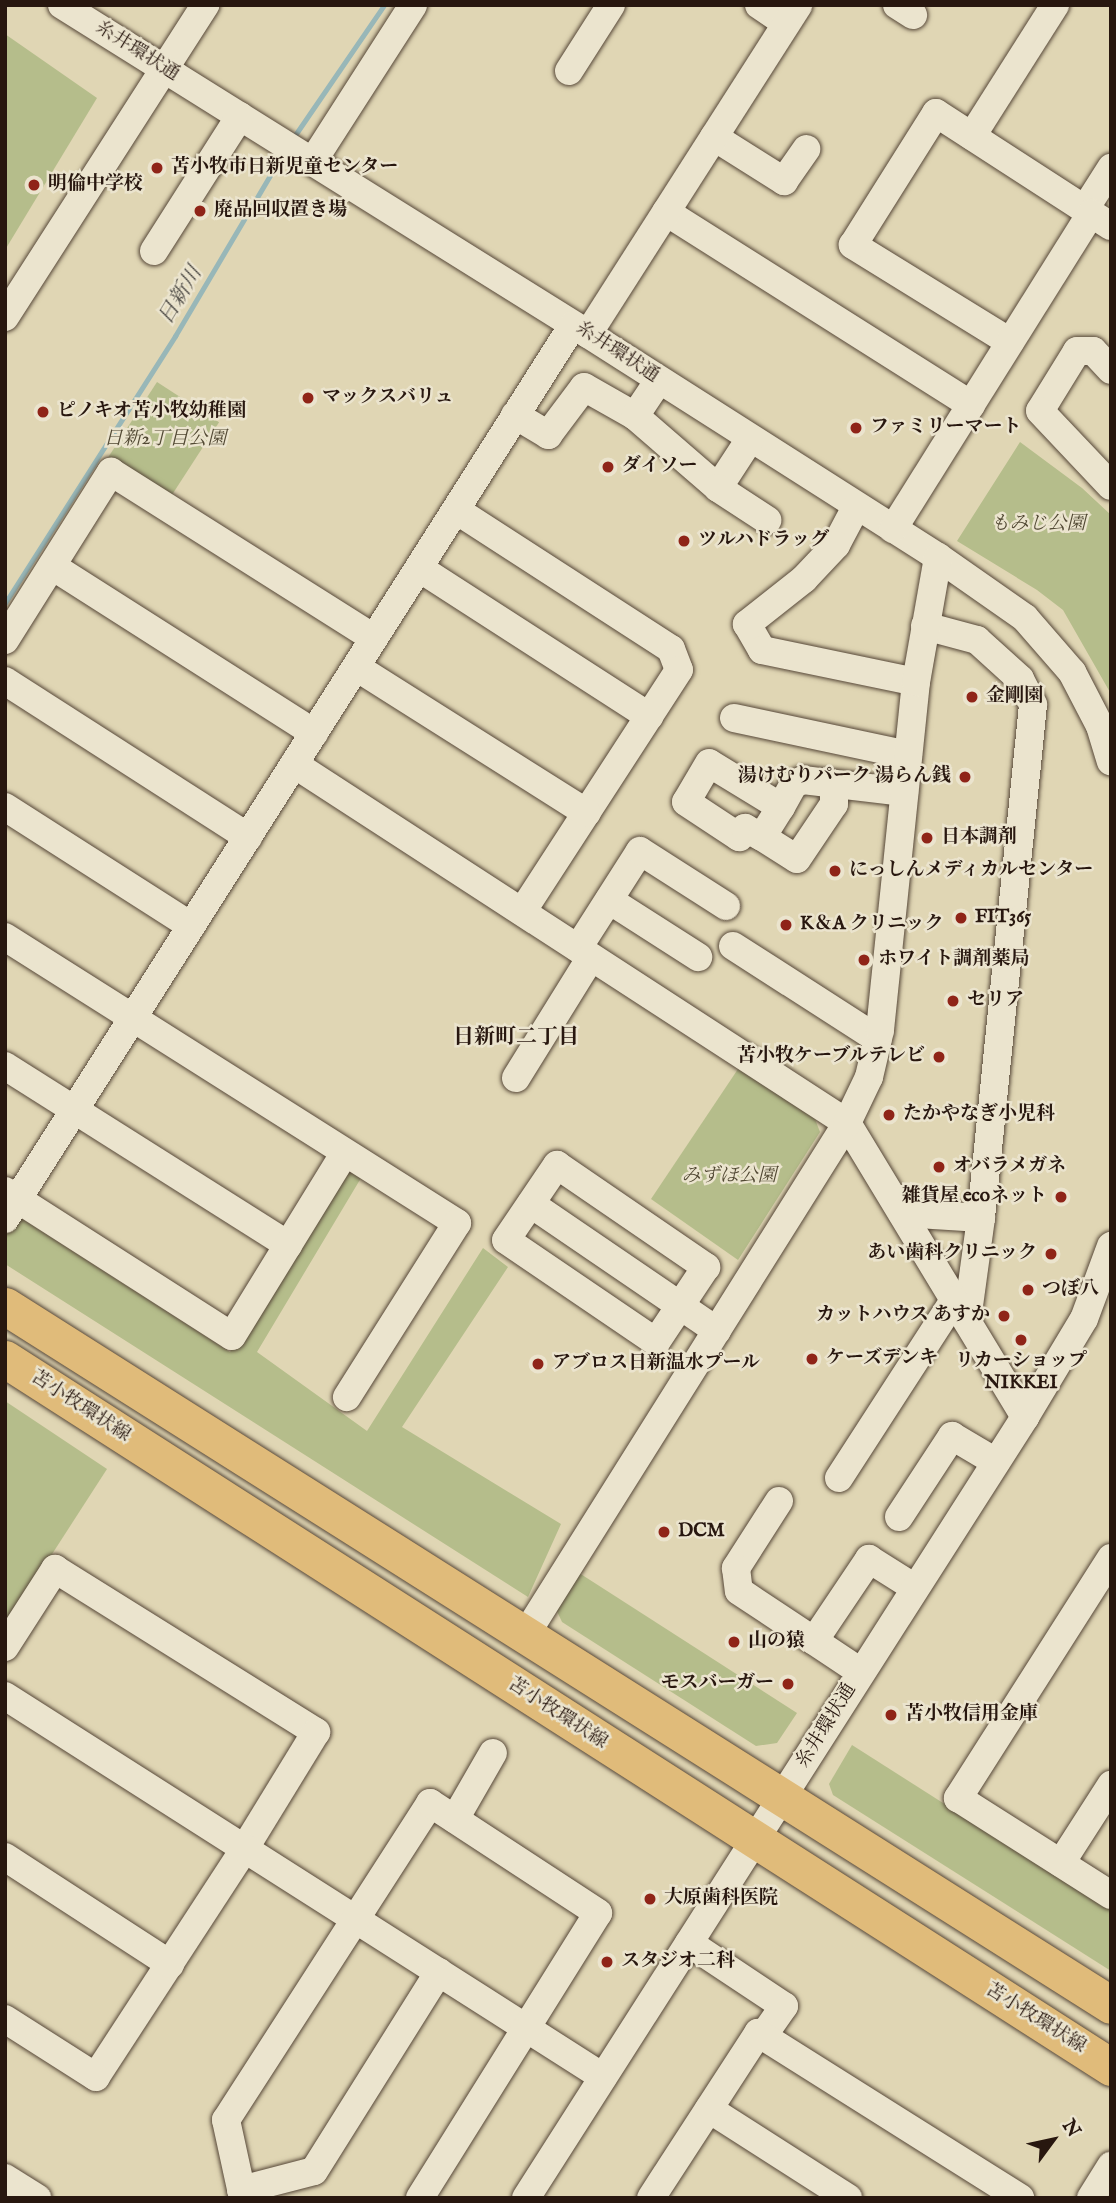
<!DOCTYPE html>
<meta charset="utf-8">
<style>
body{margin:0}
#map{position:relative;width:1116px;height:2203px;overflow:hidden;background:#e0d6b4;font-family:"IM FELL English","Noto Serif JP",serif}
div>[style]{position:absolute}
.green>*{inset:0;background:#b5bd8b;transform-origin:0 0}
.stream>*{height:5px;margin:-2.5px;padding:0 2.5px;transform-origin:2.5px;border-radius:2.5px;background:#98b7b8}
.roads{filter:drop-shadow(0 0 2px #564738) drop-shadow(0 0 2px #564738)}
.minor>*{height:28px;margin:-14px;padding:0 14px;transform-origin:14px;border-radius:14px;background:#ebe4ce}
.major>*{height:37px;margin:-18.5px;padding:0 18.5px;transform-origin:18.5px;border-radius:18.5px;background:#e0bb7a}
.dots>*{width:19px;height:19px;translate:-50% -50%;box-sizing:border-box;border:4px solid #ebe4ce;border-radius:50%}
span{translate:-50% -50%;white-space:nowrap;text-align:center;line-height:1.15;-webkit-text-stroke:5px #ebe4ce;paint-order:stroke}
.street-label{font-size:19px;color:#28170f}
.poi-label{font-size:19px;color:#28170f;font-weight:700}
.left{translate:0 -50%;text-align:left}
.right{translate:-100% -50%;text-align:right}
.park-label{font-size:19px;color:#524934;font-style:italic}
.water-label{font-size:21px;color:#4a4742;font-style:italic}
.neighbourhood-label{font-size:21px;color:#28170f;font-weight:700}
.frame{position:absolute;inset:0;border:7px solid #28170f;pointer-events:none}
.north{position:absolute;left:1018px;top:2105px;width:70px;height:70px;-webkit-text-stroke:5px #ebe4ce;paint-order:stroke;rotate:57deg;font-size:19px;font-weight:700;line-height:28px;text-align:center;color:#28170f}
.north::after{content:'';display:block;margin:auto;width:24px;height:32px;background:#28170f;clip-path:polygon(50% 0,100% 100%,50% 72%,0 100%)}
</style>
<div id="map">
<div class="green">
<div style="clip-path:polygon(5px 34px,97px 98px,5px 250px)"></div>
<div style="left:157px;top:382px;width:74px;height:89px;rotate:33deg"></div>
<div style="clip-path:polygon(1020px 442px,1082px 488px,1111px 515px,1111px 694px,1063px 610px,1037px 590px,957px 541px)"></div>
<div style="clip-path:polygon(738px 1069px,815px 1119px,820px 1132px,738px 1260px,651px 1199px)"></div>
<div style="clip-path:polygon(344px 1163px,364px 1173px,257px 1352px,367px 1431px,483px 1248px,508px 1267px,402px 1427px,561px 1524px,528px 1597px,5px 1264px,5px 1208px,230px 1352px)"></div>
<div style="clip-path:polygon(5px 1401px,107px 1469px,5px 1627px)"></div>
<div style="clip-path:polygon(576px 1571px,797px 1713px,777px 1743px,756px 1746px,562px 1622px,555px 1607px)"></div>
<div style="clip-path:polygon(852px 1745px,1111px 1910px,1111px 1971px,833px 1795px,829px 1784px)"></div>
</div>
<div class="stream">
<div style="left:293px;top:138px;width:161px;rotate:-55.6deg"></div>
<div style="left:5px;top:603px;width:317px;rotate:-57.5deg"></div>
<div style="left:175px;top:336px;width:214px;rotate:-59.4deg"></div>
</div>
<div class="roads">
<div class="minor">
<div style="left:62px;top:5px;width:620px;rotate:32.02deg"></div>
<div style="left:588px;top:334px;width:415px;rotate:32.5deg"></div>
<div style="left:938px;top:557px;width:106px;rotate:35deg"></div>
<div style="left:1025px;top:618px;width:72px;rotate:49deg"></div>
<div style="left:1072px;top:672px;width:61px;rotate:62.6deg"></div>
<div style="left:1100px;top:726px;width:37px;rotate:73deg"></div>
<div style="left:759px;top:5px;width:32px;rotate:34deg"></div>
<div style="left:897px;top:5px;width:19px;rotate:32deg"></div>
<div style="left:569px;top:71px;width:78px;rotate:-57.5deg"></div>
<div style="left:972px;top:136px;width:155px;rotate:-57.6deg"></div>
<div style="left:714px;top:137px;width:83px;rotate:32.2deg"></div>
<div style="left:784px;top:181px;width:39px;rotate:-55deg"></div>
<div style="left:313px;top:161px;width:185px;rotate:-57.3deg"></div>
<div style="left:1085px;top:209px;width:49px;rotate:-57.6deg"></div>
<div style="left:666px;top:212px;width:361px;rotate:32.3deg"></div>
<div style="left:154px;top:251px;width:160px;rotate:-57.5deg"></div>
<div style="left:5px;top:317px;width:371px;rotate:-57.3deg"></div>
<div style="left:588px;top:334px;width:390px;rotate:-57.4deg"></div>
<div style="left:1010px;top:342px;width:185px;rotate:-148.3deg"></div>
<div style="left:853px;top:245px;width:156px;rotate:-57.8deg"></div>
<div style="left:936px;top:113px;width:208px;rotate:32.9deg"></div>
<div style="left:1111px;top:370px;width:26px;rotate:-133deg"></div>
<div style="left:1093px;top:351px;width:16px;rotate:180deg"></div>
<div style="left:1077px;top:351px;width:70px;rotate:121.7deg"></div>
<div style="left:1040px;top:411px;width:103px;rotate:46.6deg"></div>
<div style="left:515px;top:415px;width:39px;rotate:31deg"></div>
<div style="left:548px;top:435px;width:60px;rotate:-53.1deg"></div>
<div style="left:584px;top:387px;width:59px;rotate:29.6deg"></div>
<div style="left:635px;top:416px;width:43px;rotate:-56.3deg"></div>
<div style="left:635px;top:416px;width:110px;rotate:40.9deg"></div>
<div style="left:718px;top:488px;width:59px;rotate:-56.9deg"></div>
<div style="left:718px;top:488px;width:59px;rotate:33.1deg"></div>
<div style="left:856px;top:507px;width:43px;rotate:117.8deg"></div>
<div style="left:836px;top:545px;width:47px;rotate:133.3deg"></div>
<div style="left:804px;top:579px;width:73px;rotate:141.7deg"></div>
<div style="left:747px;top:624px;width:30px;rotate:60deg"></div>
<div style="left:762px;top:650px;width:157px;rotate:11.7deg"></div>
<div style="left:456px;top:510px;width:256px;rotate:32.9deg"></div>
<div style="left:671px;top:649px;width:22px;rotate:69deg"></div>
<div style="left:679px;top:670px;width:288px;rotate:123deg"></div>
<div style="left:893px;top:529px;width:373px;rotate:-57.9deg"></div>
<div style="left:52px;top:566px;width:311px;rotate:32.5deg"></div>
<div style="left:419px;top:568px;width:274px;rotate:32.8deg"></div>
<div style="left:925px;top:626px;width:54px;rotate:15.1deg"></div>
<div style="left:977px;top:640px;width:58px;rotate:42.2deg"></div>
<div style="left:1020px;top:679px;width:29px;rotate:63deg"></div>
<div style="left:1033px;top:705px;width:516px;rotate:95.79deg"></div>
<div style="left:981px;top:1218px;width:103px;rotate:97.8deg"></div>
<div style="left:5px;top:640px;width:199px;rotate:-57.8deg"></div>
<div style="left:111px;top:472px;width:311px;rotate:32.3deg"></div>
<div style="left:356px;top:667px;width:273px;rotate:32.3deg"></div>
<div style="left:5px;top:681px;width:289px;rotate:32.7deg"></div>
<div style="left:734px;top:718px;width:178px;rotate:12deg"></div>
<div style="left:294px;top:764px;width:659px;rotate:32.99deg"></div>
<div style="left:847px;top:1123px;width:344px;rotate:58.8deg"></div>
<div style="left:5px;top:807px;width:221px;rotate:32.6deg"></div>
<div style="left:781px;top:807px;width:84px;rotate:-148.6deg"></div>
<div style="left:709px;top:763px;width:45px;rotate:120.5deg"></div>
<div style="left:686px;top:802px;width:64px;rotate:33.4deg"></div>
<div style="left:739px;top:837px;width:11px;rotate:-56deg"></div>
<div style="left:745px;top:828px;width:19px;rotate:28deg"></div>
<div style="left:762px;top:837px;width:36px;rotate:-58deg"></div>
<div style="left:781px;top:807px;width:26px;rotate:-61deg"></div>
<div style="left:794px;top:784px;width:10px;rotate:-24deg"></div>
<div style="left:803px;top:780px;width:102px;rotate:6.8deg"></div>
<div style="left:762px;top:837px;width:41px;rotate:32.2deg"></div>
<div style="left:797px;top:859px;width:66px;rotate:-56.1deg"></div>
<div style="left:834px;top:804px;width:20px;rotate:-90deg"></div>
<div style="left:609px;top:900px;width:106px;rotate:32.6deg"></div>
<div style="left:5px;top:937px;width:535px;rotate:32.32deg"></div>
<div style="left:457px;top:1223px;width:206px;rotate:122.3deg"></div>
<div style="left:733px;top:946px;width:172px;rotate:32.7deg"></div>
<div style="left:578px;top:948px;width:115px;rotate:-57.4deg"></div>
<div style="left:640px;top:851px;width:102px;rotate:32.6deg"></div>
<div style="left:5px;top:1066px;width:335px;rotate:32.3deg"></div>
<div style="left:516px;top:1078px;width:142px;rotate:-58.2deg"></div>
<div style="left:557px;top:1165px;width:181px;rotate:34.4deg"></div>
<div style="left:706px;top:1267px;width:90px;rotate:123.7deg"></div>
<div style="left:656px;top:1342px;width:181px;rotate:-145.8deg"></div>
<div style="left:506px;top:1240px;width:91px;rotate:-55.8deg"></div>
<div style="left:5px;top:1191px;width:269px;rotate:32.6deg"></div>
<div style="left:232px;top:1336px;width:214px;rotate:-58.4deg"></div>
<div style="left:531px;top:1204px;width:225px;rotate:34.3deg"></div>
<div style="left:902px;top:1213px;width:79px;rotate:3.6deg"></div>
<div style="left:5px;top:1219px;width:1059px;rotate:-57.57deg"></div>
<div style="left:839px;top:1478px;width:212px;rotate:-57.1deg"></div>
<div style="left:779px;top:1501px;width:80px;rotate:122.7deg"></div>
<div style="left:736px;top:1568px;width:23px;rotate:83deg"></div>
<div style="left:739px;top:1591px;width:146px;rotate:33.6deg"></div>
<div style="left:899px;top:1517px;width:97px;rotate:-56.8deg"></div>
<div style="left:952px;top:1436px;width:51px;rotate:30.6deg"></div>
<div style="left:1111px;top:1558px;width:285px;rotate:122.5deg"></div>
<div style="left:958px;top:1798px;width:181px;rotate:32.4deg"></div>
<div style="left:526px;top:1634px;width:603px;rotate:-57.86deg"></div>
<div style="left:847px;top:1123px;width:51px;rotate:-64.4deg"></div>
<div style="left:869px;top:1077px;width:48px;rotate:-76.8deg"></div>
<div style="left:880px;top:1030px;width:350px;rotate:-84.1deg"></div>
<div style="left:916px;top:682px;width:127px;rotate:-80deg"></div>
<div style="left:814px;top:1641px;width:99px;rotate:-56.1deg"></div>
<div style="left:869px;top:1559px;width:54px;rotate:32.2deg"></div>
<div style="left:5px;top:1647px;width:93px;rotate:-57.3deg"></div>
<div style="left:55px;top:1569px;width:308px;rotate:32deg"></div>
<div style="left:316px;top:1732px;width:136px;rotate:121.5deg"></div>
<div style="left:245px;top:1848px;width:273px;rotate:123.1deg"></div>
<div style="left:96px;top:2077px;width:108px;rotate:-147.5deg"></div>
<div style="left:5px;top:1696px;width:709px;rotate:32.5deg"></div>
<div style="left:455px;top:1819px;width:76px;rotate:-60.1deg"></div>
<div style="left:5px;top:1857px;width:197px;rotate:33deg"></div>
<div style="left:1061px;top:1863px;width:93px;rotate:-57.3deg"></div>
<div style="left:689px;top:1943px;width:114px;rotate:33.6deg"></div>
<div style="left:784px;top:2006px;width:37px;rotate:125deg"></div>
<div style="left:709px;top:2109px;width:165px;rotate:32.6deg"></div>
<div style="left:5px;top:2178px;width:38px;rotate:32deg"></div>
<div style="left:241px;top:2190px;width:75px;rotate:-14.6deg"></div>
<div style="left:314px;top:2171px;width:235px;rotate:-57.9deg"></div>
<div style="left:243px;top:2198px;width:80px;rotate:-102.3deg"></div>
<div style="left:226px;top:2120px;width:377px;rotate:-57.2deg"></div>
<div style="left:430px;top:1803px;width:201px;rotate:33.2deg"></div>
<div style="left:598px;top:1913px;width:336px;rotate:122deg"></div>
<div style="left:526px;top:2198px;width:927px;rotate:-57.42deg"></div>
<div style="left:1025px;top:1417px;width:114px;rotate:-59deg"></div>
<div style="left:1084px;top:1319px;width:78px;rotate:-69.7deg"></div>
<div style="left:651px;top:2198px;width:197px;rotate:-57deg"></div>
<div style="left:758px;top:2033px;width:310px;rotate:32.2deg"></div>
<div style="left:1091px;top:2198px;width:38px;rotate:-58deg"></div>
</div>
<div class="major">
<div style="left:5px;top:1306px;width:1308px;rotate:32.29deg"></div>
<div style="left:5px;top:1359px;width:1313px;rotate:32.63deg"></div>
</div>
</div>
<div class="dots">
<div style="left:157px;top:168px;background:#8f2418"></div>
<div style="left:34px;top:185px;background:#8f2418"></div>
<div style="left:200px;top:211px;background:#8f2418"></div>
<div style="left:308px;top:398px;background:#8f2418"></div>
<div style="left:43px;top:412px;background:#8f2418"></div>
<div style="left:856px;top:428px;background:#8f2418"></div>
<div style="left:608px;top:467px;background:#8f2418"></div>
<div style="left:684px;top:541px;background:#8f2418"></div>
<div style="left:972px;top:697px;background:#8f2418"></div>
<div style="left:965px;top:777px;background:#8f2418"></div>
<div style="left:927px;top:838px;background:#8f2418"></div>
<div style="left:835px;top:871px;background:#8f2418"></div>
<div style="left:961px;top:918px;background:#8f2418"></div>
<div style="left:786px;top:925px;background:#8f2418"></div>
<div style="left:864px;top:960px;background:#8f2418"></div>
<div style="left:953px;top:1001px;background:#8f2418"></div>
<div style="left:939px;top:1057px;background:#8f2418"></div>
<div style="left:889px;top:1115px;background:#8f2418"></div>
<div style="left:939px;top:1167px;background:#8f2418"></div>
<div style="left:1061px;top:1197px;background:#8f2418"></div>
<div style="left:1051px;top:1254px;background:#8f2418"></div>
<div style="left:1028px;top:1290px;background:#8f2418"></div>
<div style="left:1004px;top:1316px;background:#8f2418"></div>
<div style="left:1021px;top:1340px;background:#8f2418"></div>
<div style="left:812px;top:1359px;background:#8f2418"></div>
<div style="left:538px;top:1364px;background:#8f2418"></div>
<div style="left:664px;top:1532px;background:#8f2418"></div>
<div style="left:734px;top:1642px;background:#8f2418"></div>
<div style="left:788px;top:1684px;background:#8f2418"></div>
<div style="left:891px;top:1715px;background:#8f2418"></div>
<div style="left:650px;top:1899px;background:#8f2418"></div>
<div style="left:607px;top:1962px;background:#8f2418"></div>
</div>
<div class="street-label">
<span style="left:137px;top:52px;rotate:32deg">糸井環状通</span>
<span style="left:617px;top:353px;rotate:33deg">糸井環状通</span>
<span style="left:80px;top:1407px;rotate:33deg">苫小牧環状線</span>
<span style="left:557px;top:1714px;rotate:33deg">苫小牧環状線</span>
<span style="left:827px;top:1726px;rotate:-58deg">糸井環状通</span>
<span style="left:1035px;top:2019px;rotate:32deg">苫小牧環状線</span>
</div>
<div class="poi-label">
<span class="left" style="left:171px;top:168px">苫小牧市日新児童センター</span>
<span class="left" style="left:48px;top:185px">明倫中学校</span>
<span class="left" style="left:214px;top:211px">廃品回収置き場</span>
<span class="left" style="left:322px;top:398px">マックスバリュ</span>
<span class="left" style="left:57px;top:412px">ピノキオ苫小牧幼稚園</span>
<span class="left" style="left:870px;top:428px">ファミリーマート</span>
<span class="left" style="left:622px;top:467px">ダイソー</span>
<span class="left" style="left:698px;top:541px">ツルハドラッグ</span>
<span class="left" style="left:986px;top:697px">金剛園</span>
<span class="right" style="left:951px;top:777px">湯けむりパーク 湯らん銭</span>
<span class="left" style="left:941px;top:838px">日本調剤</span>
<span class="left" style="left:849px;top:871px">にっしんメディカルセンター</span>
<span class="left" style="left:975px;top:918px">FIT365</span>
<span class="left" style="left:800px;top:925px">K＆A クリニック</span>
<span class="left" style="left:878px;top:960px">ホワイト調剤薬局</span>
<span class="left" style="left:967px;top:1001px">セリア</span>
<span class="right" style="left:925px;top:1057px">苫小牧ケーブルテレビ</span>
<span class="left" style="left:903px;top:1115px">たかやなぎ小児科</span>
<span class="left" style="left:953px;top:1167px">オバラメガネ</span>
<span class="right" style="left:1047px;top:1197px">雑貨屋 ecoネット</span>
<span class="right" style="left:1037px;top:1254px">あい歯科クリニック</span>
<span class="left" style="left:1042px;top:1290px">つぼ八</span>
<span class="right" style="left:990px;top:1316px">カットハウス あすか</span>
<span class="left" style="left:826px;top:1359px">ケーズデンキ</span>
<span style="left:1021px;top:1373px">リカーショップ<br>NIKKEI</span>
<span class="left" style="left:552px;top:1364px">アブロス日新温水プール</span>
<span class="left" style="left:678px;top:1532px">DCM</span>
<span class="left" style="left:748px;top:1642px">山の猿</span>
<span class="right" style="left:774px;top:1684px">モスバーガー</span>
<span class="left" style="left:905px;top:1715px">苫小牧信用金庫</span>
<span class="left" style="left:664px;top:1899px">大原歯科医院</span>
<span class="left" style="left:621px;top:1962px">スタジオ二科</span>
</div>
<div class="park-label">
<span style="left:165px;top:440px">日新2丁目公園</span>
<span style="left:1038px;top:525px">もみじ公園</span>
<span style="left:729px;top:1177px">みずほ公園</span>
</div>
<div class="water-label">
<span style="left:181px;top:296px;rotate:-59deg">日新川</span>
</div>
<div class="neighbourhood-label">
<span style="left:516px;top:1038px">日新町二丁目</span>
</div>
<div class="frame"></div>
<div class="north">N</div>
</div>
